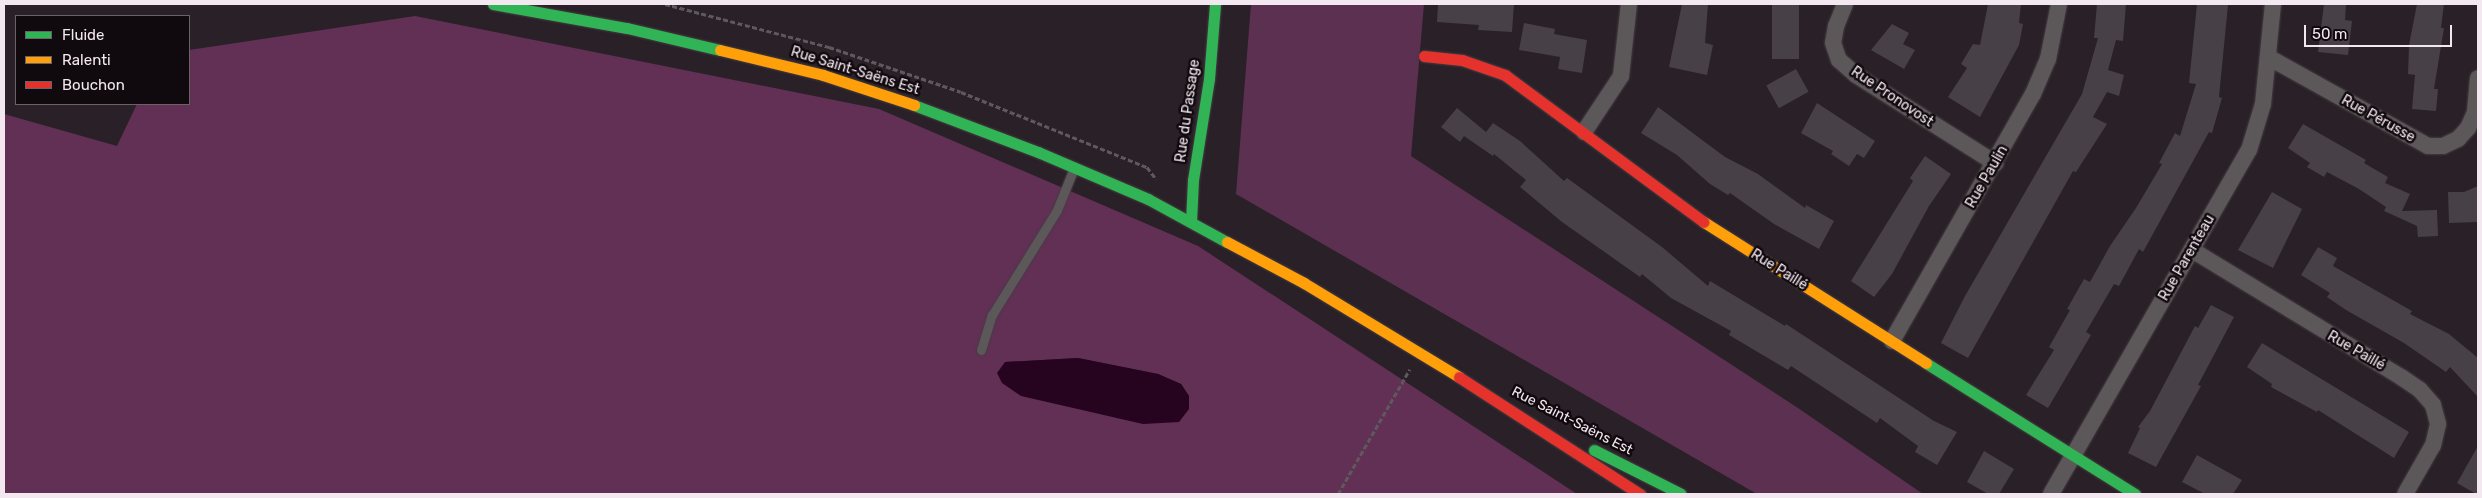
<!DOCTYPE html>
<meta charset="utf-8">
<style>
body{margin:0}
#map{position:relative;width:2482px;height:498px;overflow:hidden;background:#2a2027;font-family:Rubik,sans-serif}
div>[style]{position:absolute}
.green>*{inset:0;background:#5c3050}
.forest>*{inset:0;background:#623055}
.water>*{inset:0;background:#26031f}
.building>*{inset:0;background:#474046;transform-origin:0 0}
.path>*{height:3px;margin-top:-1.5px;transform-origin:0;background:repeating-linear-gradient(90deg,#5e595d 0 5px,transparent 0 7.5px)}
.roads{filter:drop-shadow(0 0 1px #453d42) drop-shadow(0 0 1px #453d42)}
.lane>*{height:9px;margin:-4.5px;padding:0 4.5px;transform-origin:4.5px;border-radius:4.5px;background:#5c585a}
.street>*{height:16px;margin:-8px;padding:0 8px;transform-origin:8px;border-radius:8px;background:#5c585a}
.fast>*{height:11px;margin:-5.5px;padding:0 5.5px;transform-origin:5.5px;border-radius:5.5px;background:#30b455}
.slow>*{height:11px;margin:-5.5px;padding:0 5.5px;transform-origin:5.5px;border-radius:5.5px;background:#ff9f0a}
.jam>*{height:11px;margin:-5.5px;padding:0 5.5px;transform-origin:5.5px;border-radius:5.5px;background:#e5322d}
span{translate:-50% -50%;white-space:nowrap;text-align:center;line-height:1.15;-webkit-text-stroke:5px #10090e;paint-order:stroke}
.street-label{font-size:14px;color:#f4e8f0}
.frame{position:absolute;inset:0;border:5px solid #f4e8f0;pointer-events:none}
.legend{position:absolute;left:15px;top:15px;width:175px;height:90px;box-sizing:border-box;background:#10090e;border:1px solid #6b6268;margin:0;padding:6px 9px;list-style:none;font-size:15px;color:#f4e8f0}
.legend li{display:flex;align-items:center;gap:10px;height:25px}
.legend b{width:25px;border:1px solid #6b6268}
.scale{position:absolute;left:2304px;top:25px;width:148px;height:22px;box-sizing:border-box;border:2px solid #f4e8f0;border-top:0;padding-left:6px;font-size:15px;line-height:18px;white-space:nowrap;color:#f4e8f0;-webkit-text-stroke:4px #10090e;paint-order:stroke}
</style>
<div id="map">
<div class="green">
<div style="clip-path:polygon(1251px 4px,1424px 4px,1411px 156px,1798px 408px,1923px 494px,1757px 494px,1236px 194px)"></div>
</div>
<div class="forest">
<div style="clip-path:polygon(evenodd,415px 16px,879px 109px,1198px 246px,1577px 494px,4px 494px,4px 114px,117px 146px,137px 104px,189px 104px,189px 50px,415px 16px,1078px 358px,1158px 374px,1181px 384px,1189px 396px,1005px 362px,1078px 358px)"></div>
</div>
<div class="water">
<div style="clip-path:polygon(1078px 358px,1158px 374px,1181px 384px,1189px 396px,1189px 409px,1179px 422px,1143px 424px,1021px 396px,1002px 383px,997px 373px,1005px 362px)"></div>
</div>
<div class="building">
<div style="clip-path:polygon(1438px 4px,1514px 4px,1512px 32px,1478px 30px,1479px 25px,1437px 22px)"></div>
<div style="clip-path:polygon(1682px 4px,1708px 4px,1705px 43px,1713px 45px,1707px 75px,1669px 67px)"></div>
<div style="left:1772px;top:4px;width:27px;height:55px"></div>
<div style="clip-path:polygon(1988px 4px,2021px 4px,2019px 23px,2023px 24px,2019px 45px,1980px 117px,1948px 97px,1967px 68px,1961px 64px,1973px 44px,1980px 45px)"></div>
<div style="clip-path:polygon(2097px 4px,2126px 4px,2123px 41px,2116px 40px,2108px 70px,2124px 75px,2119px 96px,2107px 92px,2093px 117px,2107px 124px,2076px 172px,2073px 171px,1968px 358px,1941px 343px,1965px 296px,2082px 94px,2098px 38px,2094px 38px)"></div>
<div style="clip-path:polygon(2197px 4px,2228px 5px,2219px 97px,2222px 98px,2212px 133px,2209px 132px,2143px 252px,2139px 249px,2119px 286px,2114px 284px,2086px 332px,2091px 335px,2048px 408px,2026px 395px,2054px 350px,2049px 347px,2070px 310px,2067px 309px,2084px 279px,2090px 282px,2110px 246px,2136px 208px,2162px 164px,2159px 163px,2175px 133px,2180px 136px,2196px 84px,2189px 83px)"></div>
<div style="clip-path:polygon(2324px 4px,2346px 4px,2345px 20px,2352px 21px,2348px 55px,2318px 52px)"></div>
<div style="clip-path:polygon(2417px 4px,2444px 4px,2441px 28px,2444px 28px,2434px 89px,2438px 89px,2436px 111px,2412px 109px,2415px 75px,2408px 74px,2409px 45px)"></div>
<div style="clip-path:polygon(1524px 23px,1555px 29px,1554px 34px,1587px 40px,1582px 73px,1558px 69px,1560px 57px,1519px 50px)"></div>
<div style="clip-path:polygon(1892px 24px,1909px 33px,1903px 44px,1915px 50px,1904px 69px,1871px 50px)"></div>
<div style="left:1796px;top:69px;width:26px;height:34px;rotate:61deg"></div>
<div style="clip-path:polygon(1817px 103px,1875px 141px,1864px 158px,1857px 154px,1849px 166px,1831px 154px,1833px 151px,1801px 133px)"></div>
<div style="clip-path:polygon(1658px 107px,1725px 157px,1758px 174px,1805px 208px,1806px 205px,1834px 221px,1819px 249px,1774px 224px,1730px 193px,1728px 195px,1710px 184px,1677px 155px,1641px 133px)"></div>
<div style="clip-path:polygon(1457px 108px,1486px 132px,1493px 123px,1520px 141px,1564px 181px,1567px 178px,1662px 247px,1708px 286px,1710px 281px,1785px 326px,1786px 324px,1934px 421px,1957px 432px,1937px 465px,1915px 452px,1918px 446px,1880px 418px,1877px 423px,1791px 366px,1788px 370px,1729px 335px,1731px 331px,1671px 298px,1642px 274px,1640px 277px,1562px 222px,1520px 187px,1526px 180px,1494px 154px,1493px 156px,1464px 136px,1460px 142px,1441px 127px)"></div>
<div style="clip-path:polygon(2303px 124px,2366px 160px,2364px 163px,2388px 177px,2385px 183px,2410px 194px,2402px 211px,2437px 210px,2438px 236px,2418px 237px,2417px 226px,2384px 211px,2386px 207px,2359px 189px,2327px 172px,2324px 177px,2307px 167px,2310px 163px,2288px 148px)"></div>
<div style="clip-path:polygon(1925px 156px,1951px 174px,1929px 206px,1892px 274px,1874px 297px,1851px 281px,1913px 181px,1910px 178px)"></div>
<div style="clip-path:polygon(2478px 186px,2478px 222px,2449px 223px,2448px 192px,2464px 192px)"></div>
<div style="clip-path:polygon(2272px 192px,2302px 209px,2273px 268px,2238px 250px)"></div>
<div style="clip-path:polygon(2318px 247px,2337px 258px,2333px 266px,2412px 311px,2410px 314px,2449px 334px,2478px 358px,2478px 397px,2450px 367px,2446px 372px,2404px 343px,2346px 310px,2327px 297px,2330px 293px,2301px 275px)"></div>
<div style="clip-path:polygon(2211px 305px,2234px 317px,2198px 385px,2201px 386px,2156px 467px,2128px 453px,2140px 428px,2138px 427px,2150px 411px,2195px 326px,2198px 328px)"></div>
<div style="clip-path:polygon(2262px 343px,2409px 432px,2394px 458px,2318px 410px,2317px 412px,2271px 387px,2272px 384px,2247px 367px)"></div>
<div style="clip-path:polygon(2478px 446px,2478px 494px,2476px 494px,2457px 483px)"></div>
<div style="clip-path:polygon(1984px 451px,2014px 469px,1999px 494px,1988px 494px,1967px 482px)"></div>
<div style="clip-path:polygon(2197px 455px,2242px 480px,2233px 494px,2205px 494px,2182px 482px)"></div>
</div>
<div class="path">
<div style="left:665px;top:4px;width:170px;rotate:14.7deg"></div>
<div style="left:829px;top:47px;width:139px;rotate:18.8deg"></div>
<div style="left:961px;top:92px;width:201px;rotate:22deg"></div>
<div style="left:1147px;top:167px;width:15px;rotate:53deg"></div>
<div style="left:1338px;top:494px;width:144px;rotate:-60.1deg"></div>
</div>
<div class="roads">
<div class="lane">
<div style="left:981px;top:350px;width:37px;rotate:-73deg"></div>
<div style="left:992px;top:315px;width:123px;rotate:-58.2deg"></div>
<div style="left:1057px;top:210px;width:45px;rotate:-68deg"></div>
</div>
<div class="street">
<div style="left:1845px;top:4px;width:24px;rotate:112deg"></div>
<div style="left:1836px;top:26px;width:17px;rotate:100deg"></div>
<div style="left:1833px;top:43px;width:18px;rotate:71deg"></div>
<div style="left:1839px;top:60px;width:23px;rotate:41deg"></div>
<div style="left:1856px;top:75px;width:165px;rotate:32.3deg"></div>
<div style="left:2268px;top:57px;width:183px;rotate:29.1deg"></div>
<div style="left:2428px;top:146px;width:15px"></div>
<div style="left:2443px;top:146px;width:17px;rotate:-25deg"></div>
<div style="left:2458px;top:139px;width:15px;rotate:-48deg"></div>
<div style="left:2468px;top:128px;width:17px;rotate:-66deg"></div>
<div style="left:2475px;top:112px;width:34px;rotate:-85deg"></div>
<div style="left:1584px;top:132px;width:67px;rotate:-56.5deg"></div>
<div style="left:1621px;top:76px;width:72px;rotate:-83.7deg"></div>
<div style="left:2192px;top:250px;width:245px;rotate:31.3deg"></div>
<div style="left:2401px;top:377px;width:23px;rotate:34deg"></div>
<div style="left:2420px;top:390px;width:20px;rotate:49deg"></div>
<div style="left:2433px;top:405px;width:20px;rotate:75deg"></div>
<div style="left:2438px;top:424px;width:22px;rotate:103deg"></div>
<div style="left:2433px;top:445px;width:56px;rotate:119.7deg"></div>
<div style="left:1892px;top:341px;width:284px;rotate:-60.3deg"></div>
<div style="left:2033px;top:94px;width:38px;rotate:-67deg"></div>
<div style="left:2048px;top:59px;width:56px;rotate:-78.7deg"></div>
<div style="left:2051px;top:494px;width:397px;rotate:-60.1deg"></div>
<div style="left:2249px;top:150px;width:48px;rotate:-73.1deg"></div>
<div style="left:2263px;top:104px;width:100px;rotate:-84.3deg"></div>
</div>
<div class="fast">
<div style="left:493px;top:4px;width:136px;rotate:10.2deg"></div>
<div style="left:627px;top:28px;width:96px;rotate:13.3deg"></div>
<div style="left:914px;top:105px;width:133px;rotate:20.8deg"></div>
<div style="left:1038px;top:152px;width:120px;rotate:23.1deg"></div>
<div style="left:1148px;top:199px;width:90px;rotate:28.6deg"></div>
<div style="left:1191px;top:222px;width:42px;rotate:-87.3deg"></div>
<div style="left:1193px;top:180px;width:102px;rotate:-81deg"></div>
<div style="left:1209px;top:79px;width:75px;rotate:-85.4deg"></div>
<div style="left:1926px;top:363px;width:247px;rotate:32.1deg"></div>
<div style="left:1594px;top:450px;width:97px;rotate:26.8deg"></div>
</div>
<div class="slow">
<div style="left:720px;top:50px;width:106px;rotate:13.6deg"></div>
<div style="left:823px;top:75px;width:96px;rotate:18.2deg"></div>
<div style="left:1704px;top:222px;width:263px;rotate:32.4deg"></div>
<div style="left:1227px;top:242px;width:87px;rotate:28deg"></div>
<div style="left:1304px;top:283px;width:181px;rotate:31.2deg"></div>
</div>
<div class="jam">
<div style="left:1424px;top:56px;width:38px;rotate:6deg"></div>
<div style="left:1462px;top:60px;width:46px;rotate:19.2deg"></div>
<div style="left:1505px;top:75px;width:247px;rotate:36.5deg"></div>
<div style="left:1459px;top:377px;width:216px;rotate:32.9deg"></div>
</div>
</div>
<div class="street-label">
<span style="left:855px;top:71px;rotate:17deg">Rue Saint-Saëns Est</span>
<span style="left:1892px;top:97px;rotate:34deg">Rue Pronovost</span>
<span style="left:1188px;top:111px;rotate:-82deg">Rue du Passage</span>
<span style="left:2378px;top:119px;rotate:29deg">Rue Pérusse</span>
<span style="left:1987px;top:177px;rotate:-60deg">Rue Paulin</span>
<span style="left:2187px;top:258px;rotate:-60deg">Rue Parenteau</span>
<span style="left:1779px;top:270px;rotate:32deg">Rue Paillé</span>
<span style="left:2356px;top:351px;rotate:30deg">Rue Paillé</span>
<span style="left:1572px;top:421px;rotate:27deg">Rue Saint-Saëns Est</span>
</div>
<div class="frame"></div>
<ul class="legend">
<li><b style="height:6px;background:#30b455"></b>Fluide</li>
<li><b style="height:6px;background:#ff9f0a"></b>Ralenti</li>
<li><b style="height:6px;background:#e5322d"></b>Bouchon</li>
</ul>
<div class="scale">50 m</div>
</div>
